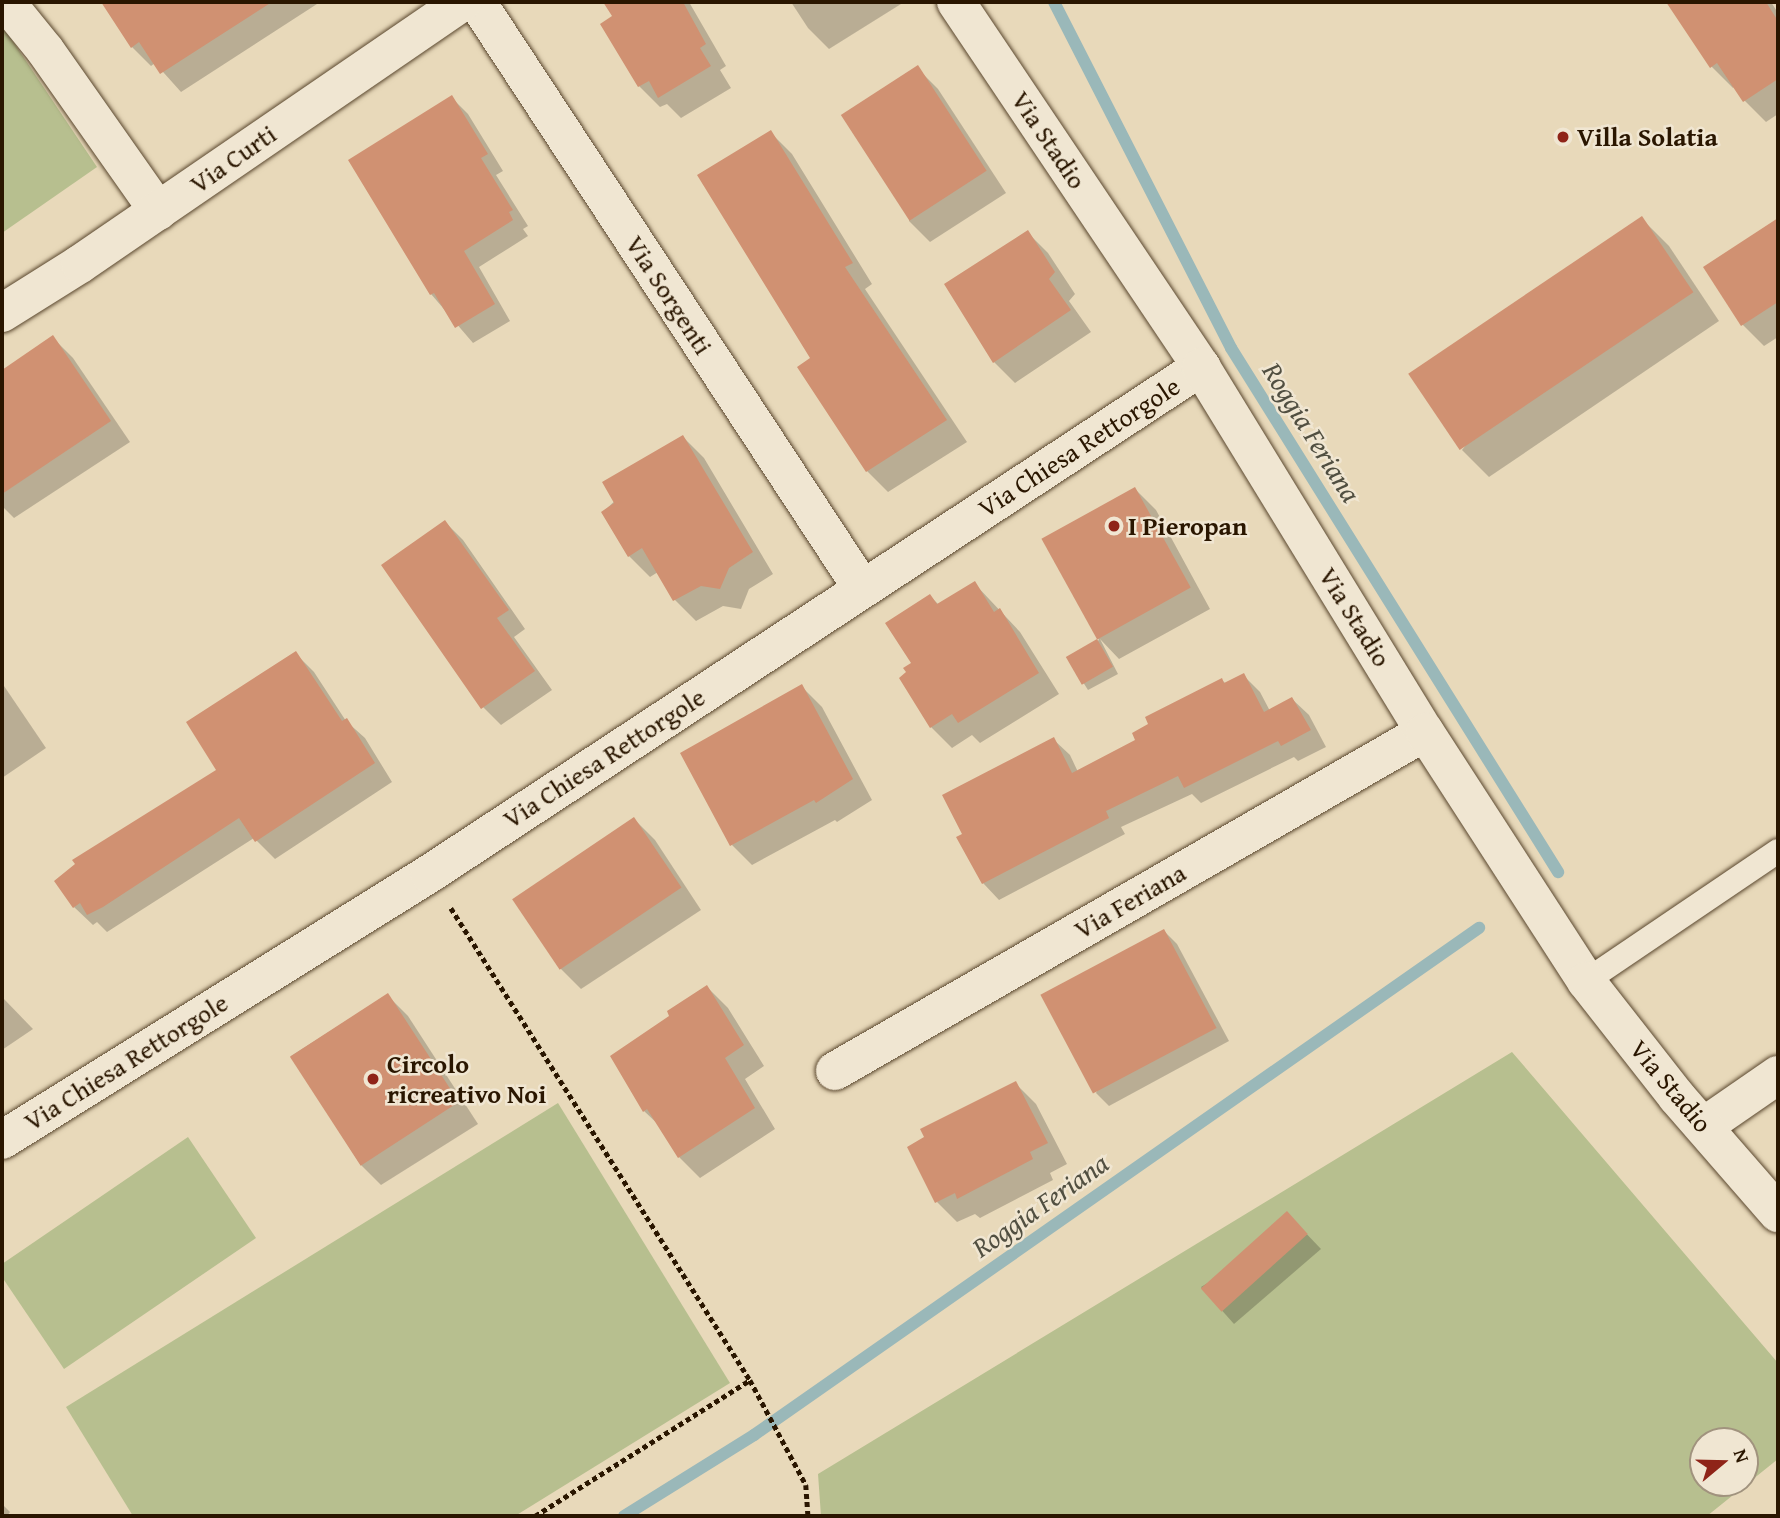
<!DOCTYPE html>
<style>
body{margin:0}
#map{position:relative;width:1780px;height:1518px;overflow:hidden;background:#e8d9ba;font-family:"Gentium Book Plus",serif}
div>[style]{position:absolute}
.green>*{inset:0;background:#b7bf8f}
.shadow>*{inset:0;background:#0003}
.stream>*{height:12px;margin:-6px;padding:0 6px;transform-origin:6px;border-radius:6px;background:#9ab8b9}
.building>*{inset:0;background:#d09172;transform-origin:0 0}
.path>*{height:4.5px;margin-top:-2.25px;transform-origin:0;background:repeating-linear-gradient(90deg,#2a1600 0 5px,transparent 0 8.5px)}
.roads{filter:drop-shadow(0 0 2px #5a472e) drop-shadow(0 0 2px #5a472e)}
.service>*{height:24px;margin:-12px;padding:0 12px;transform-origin:12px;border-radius:12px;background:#f0e6d2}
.minor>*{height:38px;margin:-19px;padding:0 19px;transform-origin:19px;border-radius:19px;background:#f0e6d2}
.tertiary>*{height:38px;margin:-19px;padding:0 19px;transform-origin:19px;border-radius:19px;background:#f0e6d2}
.dots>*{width:19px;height:19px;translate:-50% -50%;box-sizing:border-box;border:4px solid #f0e6d2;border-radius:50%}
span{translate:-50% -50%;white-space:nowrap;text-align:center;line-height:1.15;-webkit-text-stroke:5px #f0e6d2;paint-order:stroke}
.poi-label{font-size:26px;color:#2a1600;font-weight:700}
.left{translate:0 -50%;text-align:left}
.street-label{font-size:26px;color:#2a1600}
.water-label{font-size:28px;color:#514f41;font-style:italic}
.frame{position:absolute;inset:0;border:4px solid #2a1600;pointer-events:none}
.north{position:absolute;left:1689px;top:1427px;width:70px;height:70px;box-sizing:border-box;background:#f0e6d2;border:2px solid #a1937e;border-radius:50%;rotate:71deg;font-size:19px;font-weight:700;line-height:28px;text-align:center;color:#2a1600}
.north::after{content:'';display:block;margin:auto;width:24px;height:32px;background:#8f2418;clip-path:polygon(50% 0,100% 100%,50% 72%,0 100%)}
</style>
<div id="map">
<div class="green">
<div style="clip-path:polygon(2px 25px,97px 167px,2px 233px)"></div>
<div style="clip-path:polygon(evenodd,1512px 1052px,1778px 1363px,1778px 1459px,1707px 1516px,821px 1516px,818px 1474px,1512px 1052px,1703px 1441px,1745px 1441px,1745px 1483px,1703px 1483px,1703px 1441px)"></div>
<div style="clip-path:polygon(558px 1103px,730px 1383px,515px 1516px,133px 1516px,66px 1407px)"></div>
<div style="clip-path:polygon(188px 1137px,256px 1238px,64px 1369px,2px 1277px,2px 1264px)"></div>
</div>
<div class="shadow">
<div style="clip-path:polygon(125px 2px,316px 2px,317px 4px,181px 92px,155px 63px,151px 66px,132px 47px,110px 12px)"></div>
<div style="clip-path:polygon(605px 2px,689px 2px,726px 66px,720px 70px,731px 88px,681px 118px,667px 104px,660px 107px,639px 86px,614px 17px)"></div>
<div style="clip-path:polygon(791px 2px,899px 2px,901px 4px,829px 49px,808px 28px)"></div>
<div style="clip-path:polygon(1668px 2px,1771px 2px,1778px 13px,1778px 114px,1766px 122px,1745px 101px,1735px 86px,1733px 88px,1712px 67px)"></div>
<div style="clip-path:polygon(917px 68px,938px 89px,1006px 193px,930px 242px,909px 221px)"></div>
<div style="clip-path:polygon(452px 98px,468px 114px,503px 171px,496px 175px,528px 226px,523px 229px,528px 236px,479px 267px,510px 321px,473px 343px,431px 294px)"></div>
<div style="clip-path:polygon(771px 133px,792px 154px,872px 284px,865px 289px,967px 442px,888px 492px,867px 471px,812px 359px)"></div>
<div style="clip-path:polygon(1641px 218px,1669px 246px,1719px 321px,1489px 477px,1462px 450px)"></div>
<div style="clip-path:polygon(1778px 220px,1778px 337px,1764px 346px,1743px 325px,1705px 268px)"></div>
<div style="clip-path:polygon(1027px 232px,1048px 253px,1075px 294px,1069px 301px,1091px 332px,1015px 383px,994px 362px)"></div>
<div style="clip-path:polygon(53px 338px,73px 358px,130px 442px,14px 518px,2px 506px,2px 372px)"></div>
<div style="clip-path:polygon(683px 437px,704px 458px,773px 574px,749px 589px,741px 609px,723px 606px,696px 621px,675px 600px,658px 572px,650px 577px,629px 556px,603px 512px)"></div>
<div style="clip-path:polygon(1135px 489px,1156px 510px,1210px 609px,1119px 659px,1100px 639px,1118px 674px,1088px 690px,1067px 657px,1099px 640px,1044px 539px)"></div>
<div style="clip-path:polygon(445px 522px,463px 540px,525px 629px,514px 637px,552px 690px,501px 725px,483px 707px)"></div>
<div style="clip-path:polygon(974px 583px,1020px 632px,1059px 694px,980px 743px,972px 735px,952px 748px,931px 727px,913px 664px,930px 596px,939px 605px)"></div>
<div style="clip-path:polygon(296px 654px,314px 672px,346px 721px,365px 738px,392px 782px,275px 859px,254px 838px,107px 932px,97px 922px,93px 925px,74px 907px,218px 770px)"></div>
<div style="clip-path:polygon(1243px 675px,1260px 692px,1270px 711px,1292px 699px,1309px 715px,1326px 747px,1298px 761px,1294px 757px,1201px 803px,1192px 794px,1121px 827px,1125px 834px,999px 900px,983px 883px,964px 834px,1053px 739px,1070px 755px,1078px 772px,1138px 741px,1222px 680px,1226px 684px)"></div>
<div style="clip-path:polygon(2px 683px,46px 748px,2px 778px)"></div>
<div style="clip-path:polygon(802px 687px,822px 707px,872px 800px,837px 822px,835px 820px,752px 865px,732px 845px)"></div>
<div style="clip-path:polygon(634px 819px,655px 840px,701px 910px,581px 989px,560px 968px)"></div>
<div style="clip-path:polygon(1164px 931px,1177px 944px,1229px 1041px,1109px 1106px,1096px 1093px)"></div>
<div style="clip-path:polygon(707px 987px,728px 1008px,764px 1066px,745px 1079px,775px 1129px,700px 1178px,679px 1157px,661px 1127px,644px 1111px,672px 1017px)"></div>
<div style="clip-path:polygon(387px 995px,408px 1016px,478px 1124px,381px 1185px,360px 1164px,291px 1056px)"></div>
<div style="clip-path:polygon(2px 997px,33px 1029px,2px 1050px)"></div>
<div style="clip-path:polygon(1015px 1083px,1036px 1104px,1067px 1164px,1050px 1173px,1053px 1180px,980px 1218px,975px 1214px,957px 1222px,937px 1202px)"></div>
<div style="clip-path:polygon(1301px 1228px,1321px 1249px,1234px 1324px,1201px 1287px)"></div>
<div style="clip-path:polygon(2px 1504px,10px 1512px,7px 1516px,2px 1516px)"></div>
</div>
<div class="stream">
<div style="left:1054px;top:2px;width:389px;rotate:62.9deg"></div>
<div style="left:1231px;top:348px;width:618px;rotate:58.03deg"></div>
<div style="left:624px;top:1516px;width:153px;rotate:-31.9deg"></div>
<div style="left:754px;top:1435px;width:885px;rotate:-34.97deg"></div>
</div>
<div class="building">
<div style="clip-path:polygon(101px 2px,272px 2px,160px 74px,139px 42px,131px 48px)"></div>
<div style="clip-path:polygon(603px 2px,683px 2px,706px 44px,700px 48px,711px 66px,658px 98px,649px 81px,638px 87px,600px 24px,612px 16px)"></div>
<div style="clip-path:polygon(1666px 2px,1766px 2px,1778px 21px,1778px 79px,1743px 102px,1717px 63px,1710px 68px)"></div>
<div style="left:918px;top:65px;width:126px;height:92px;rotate:57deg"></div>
<div style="clip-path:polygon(452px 95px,488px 154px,481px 158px,513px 210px,509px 212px,513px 220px,464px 251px,495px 304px,455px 328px,434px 293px,430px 295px,348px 160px)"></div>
<div style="clip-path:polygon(771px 130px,853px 263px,845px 267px,947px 420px,866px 472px,797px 367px,810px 358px,697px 175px)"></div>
<div style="left:1642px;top:216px;width:92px;height:282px;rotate:56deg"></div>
<div style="clip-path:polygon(1778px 218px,1778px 302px,1741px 326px,1703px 267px)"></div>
<div style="clip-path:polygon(1028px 230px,1055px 272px,1049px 279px,1071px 310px,993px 363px,944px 284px)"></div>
<div style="clip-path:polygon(53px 335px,111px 421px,2px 494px,2px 370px)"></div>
<div style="clip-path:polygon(683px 435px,753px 552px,729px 568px,720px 589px,701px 586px,673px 601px,642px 548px,628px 557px,601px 512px,614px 503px,602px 482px)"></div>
<div style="left:1135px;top:487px;width:115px;height:107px;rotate:61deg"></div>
<div style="clip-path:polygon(445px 520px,509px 610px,497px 618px,535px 671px,481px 709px,381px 565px)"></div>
<div style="clip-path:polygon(975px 581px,994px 612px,1000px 608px,1039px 673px,958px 723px,952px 714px,930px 728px,899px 678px,906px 672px,903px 668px,911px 663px,885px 623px,930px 594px,937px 604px)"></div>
<div style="left:1097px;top:639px;width:32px;height:36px;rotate:60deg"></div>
<div style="clip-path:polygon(296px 651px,342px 721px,347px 718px,375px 763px,255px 842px,239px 818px,103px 907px,87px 915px,80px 903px,73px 908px,54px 881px,75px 864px,72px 860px,216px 770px,186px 722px)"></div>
<div style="clip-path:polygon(1244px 673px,1264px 712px,1292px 697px,1311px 730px,1281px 746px,1278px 741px,1184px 788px,1178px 776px,1106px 811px,1109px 818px,982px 884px,956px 837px,962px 834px,942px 795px,1054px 737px,1072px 773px,1135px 740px,1132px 733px,1148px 724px,1145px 717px,1222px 678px,1224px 683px)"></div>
<div style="clip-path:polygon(802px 684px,853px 779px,816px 803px,814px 800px,730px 846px,680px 753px)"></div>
<div style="left:634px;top:817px;width:85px;height:147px;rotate:56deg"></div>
<div style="left:1164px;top:929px;width:112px;height:140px;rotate:62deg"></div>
<div style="clip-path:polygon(707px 985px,744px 1045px,725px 1058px,755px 1108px,678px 1158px,647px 1109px,643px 1112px,610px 1056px,669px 1016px,667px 1011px)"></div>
<div style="left:388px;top:993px;width:130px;height:117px;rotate:57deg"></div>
<div style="clip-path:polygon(1016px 1081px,1048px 1143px,1030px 1152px,1033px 1159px,957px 1199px,955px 1193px,935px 1203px,907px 1147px,924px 1137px,920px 1129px)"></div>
<div style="left:1287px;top:1211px;width:31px;height:116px;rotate:48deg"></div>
</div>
<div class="path">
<div style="left:451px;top:908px;width:559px;rotate:57.65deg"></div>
<div style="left:750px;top:1380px;width:119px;rotate:61.9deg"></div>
<div style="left:806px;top:1485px;width:31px;rotate:86deg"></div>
<div style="left:535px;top:1516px;width:254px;rotate:-32.3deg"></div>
</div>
<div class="roads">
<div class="service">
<div style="left:1586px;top:981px;width:232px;rotate:-34.1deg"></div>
</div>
<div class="minor">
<div style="left:6px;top:2px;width:62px;rotate:50.9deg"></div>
<div style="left:45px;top:50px;width:197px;rotate:54.9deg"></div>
<div style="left:477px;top:2px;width:701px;rotate:56.7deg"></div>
<div style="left:835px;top:1071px;width:680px;rotate:-29.88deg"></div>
<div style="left:1704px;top:1126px;width:90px;rotate:-34.6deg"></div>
<div style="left:2px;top:1140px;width:503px;rotate:-31.92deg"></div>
<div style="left:429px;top:874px;width:924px;rotate:-33.29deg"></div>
</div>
<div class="tertiary">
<div style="left:956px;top:2px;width:440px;rotate:56.1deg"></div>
<div style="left:1201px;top:367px;width:428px;rotate:58.5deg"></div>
<div style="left:1425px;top:732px;width:297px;rotate:57.1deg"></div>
<div style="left:1586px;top:981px;width:147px;rotate:51.9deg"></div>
<div style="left:1677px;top:1097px;width:154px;rotate:49deg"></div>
<div style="left:2px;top:313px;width:92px;rotate:-32.1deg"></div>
<div style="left:80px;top:264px;width:463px;rotate:-34.4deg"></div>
</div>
</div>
<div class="dots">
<div style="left:1563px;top:137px;background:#8f2418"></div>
<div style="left:1114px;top:526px;background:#8f2418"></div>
<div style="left:373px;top:1079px;background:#8f2418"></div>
</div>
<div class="poi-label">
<span class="left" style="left:1577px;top:137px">Villa Solatia</span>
<span class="left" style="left:1128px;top:526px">I Pieropan</span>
<span class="left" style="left:387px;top:1079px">Circolo<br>ricreativo Noi</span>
</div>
<div class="street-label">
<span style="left:1049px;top:140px;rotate:56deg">Via Stadio</span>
<span style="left:233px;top:159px;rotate:-35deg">Via Curti</span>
<span style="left:669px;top:295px;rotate:57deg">Via Sorgenti</span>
<span style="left:1079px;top:447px;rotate:-33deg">Via Chiesa Rettorgole</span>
<span style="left:1355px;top:617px;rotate:58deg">Via Stadio</span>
<span style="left:604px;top:758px;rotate:-33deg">Via Chiesa Rettorgole</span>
<span style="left:1130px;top:901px;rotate:-30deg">Via Feriana</span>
<span style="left:126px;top:1062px;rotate:-32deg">Via Chiesa Rettorgole</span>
<span style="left:1671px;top:1086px;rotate:50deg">Via Stadio</span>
</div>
<div class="water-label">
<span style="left:1312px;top:432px;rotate:58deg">Roggia Feriana</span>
<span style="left:1040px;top:1205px;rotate:-35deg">Roggia Feriana</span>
</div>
<div class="frame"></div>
<div class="north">N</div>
</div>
